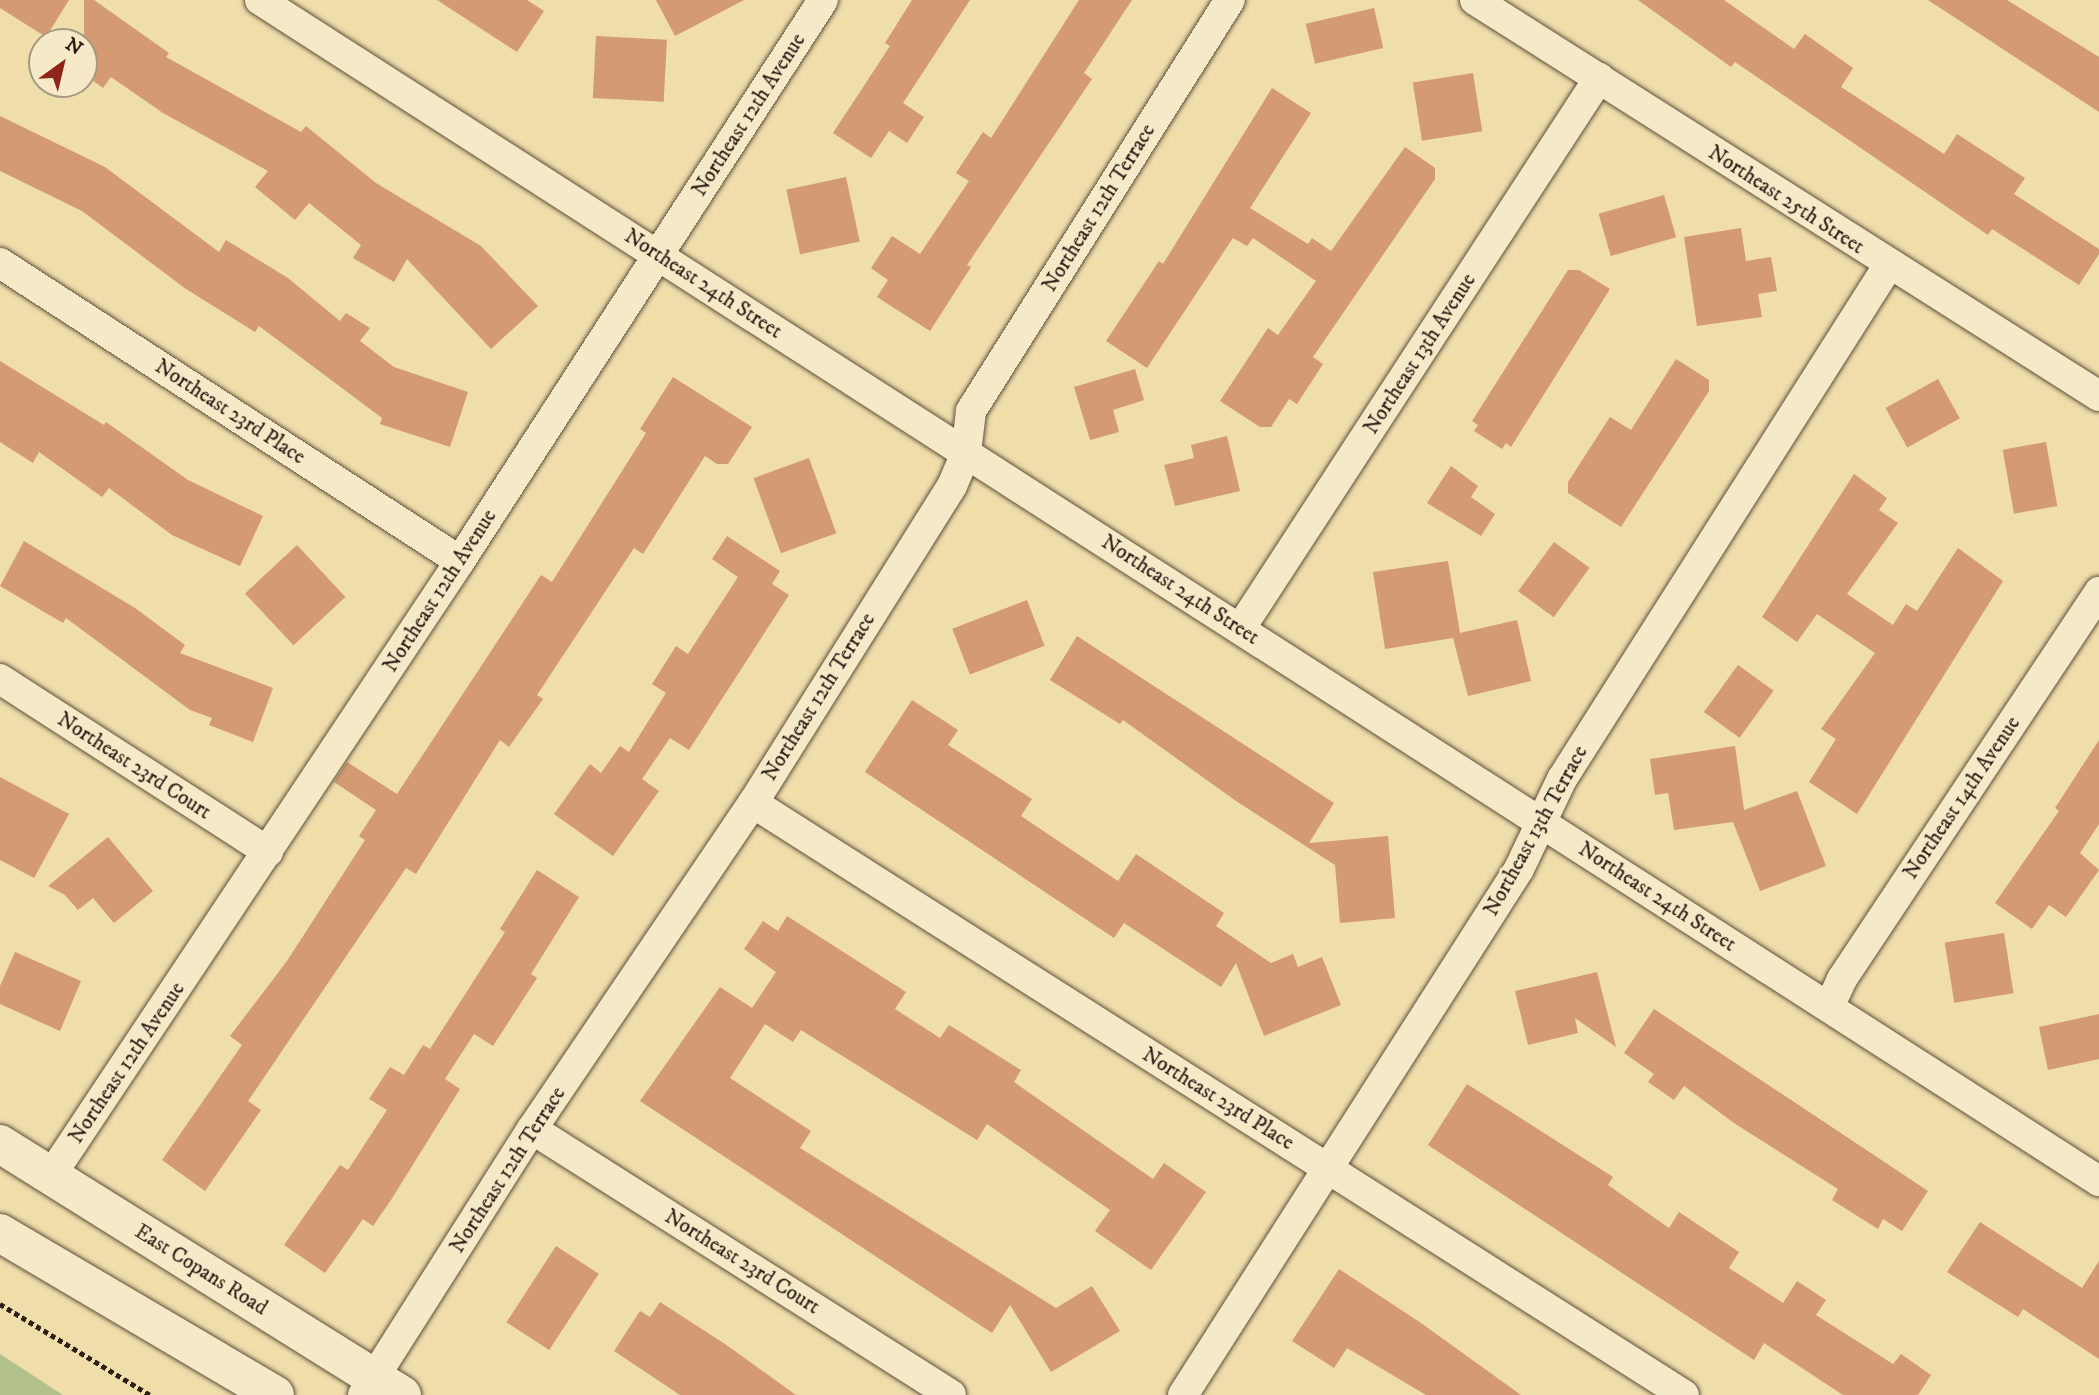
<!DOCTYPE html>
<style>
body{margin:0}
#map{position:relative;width:2099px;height:1395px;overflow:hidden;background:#efddaa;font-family:"IM FELL DW Pica",serif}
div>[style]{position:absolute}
.green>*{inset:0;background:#b3c28d}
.building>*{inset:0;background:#d49a72;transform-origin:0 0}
.path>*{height:4.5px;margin-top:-2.25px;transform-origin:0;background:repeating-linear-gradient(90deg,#2e2018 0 5px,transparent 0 8.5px)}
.roads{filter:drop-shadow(0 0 2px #5e4f3c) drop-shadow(0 0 2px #5e4f3c)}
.minor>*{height:30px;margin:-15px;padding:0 15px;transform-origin:15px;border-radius:15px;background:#f5e9c8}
.secondary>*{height:38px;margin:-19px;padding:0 19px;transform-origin:19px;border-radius:19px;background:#f5e9c8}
span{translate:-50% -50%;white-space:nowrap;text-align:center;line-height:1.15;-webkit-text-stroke:6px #f5e9c8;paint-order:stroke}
.street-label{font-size:21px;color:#2e2018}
.north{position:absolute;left:28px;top:28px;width:70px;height:70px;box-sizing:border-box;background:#f5e9c8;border:2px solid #a59982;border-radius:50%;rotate:34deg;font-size:19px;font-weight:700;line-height:28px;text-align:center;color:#2e2018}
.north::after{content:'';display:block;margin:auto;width:24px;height:32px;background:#8f2418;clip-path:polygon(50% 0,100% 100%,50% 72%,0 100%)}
</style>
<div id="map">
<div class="green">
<div style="clip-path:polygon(0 1354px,63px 1395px,0 1395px)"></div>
</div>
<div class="building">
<div style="clip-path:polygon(0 0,69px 0,46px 37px,0 8px)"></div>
<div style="clip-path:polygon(84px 0,94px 0,169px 53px,166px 57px,301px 132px,306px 126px,376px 183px,481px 246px,538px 306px,491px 349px,407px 259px,394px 282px,353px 258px,361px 245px,309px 203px,295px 220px,255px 187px,268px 171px,163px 113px,111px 77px,103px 88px,84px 74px)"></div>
<div style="clip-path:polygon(437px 0,527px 0,544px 11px,517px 52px)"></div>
<div style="clip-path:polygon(656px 0,744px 0,675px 36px)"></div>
<div style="clip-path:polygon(912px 0,970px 0,903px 103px,924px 117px,907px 143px,889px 131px,871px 158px,833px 133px,890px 46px,885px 43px)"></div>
<div style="clip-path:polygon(1079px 0,1132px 0,1084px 73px,1092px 79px,967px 265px,971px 267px,930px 331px,877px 297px,888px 280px,871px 268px,892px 236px,920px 254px,969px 181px,956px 173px,983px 132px,991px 138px)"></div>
<div style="clip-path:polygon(1638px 0,1724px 0,1794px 49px,1805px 34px,1853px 68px,1841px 87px,1944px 154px,1957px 134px,2025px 178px,2014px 194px,2099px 249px,2099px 254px,2079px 285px,1992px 229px,1988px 235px,1735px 62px,1731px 67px)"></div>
<div style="clip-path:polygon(1928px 0,2007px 0,2099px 57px,2099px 112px)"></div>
<div style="left:1374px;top:8px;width:41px;height:70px;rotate:77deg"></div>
<div style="left:596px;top:36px;width:71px;height:62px;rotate:3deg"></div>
<div style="left:1473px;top:73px;width:59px;height:61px;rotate:81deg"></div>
<div style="clip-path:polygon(1272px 88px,1311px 113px,1250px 208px,1308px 244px,1312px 238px,1331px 251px,1405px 147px,1435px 168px,1435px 179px,1313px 357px,1323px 364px,1297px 404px,1289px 399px,1271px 427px,1260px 427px,1220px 401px,1268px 328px,1278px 335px,1316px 281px,1253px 238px,1247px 246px,1233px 238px,1147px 368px,1106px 341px,1159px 261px,1163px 264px)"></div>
<div style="clip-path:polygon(0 116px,105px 167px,219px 252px,226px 240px,288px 278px,340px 321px,346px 313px,370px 328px,360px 341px,394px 367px,468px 392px,450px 447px,380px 424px,382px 418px,259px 326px,255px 332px,186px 289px,82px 211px,0 171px)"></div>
<div style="left:846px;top:177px;width:66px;height:61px;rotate:78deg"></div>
<div style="left:1664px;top:195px;width:44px;height:68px;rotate:74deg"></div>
<div style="clip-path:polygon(1741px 228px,1746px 261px,1771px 257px,1777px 291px,1758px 294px,1762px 317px,1697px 326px,1684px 237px)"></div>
<div style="clip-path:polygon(1568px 270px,1579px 270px,1610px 289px,1511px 447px,1506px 443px,1502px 449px,1474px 431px,1478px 425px,1472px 421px)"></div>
<div style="clip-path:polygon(1676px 359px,1709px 380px,1709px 391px,1621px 527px,1568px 493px,1568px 482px,1610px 417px,1631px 430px)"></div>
<div style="clip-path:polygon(0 361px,104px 425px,106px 422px,188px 480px,263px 516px,240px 566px,172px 535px,109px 488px,102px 497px,39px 452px,33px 463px,0 442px)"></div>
<div style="clip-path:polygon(1135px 369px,1144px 400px,1113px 410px,1119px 432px,1090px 440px,1074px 387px)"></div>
<div style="clip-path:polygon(673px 377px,752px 427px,728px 464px,717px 464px,705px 456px,643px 554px,634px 548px,537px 695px,543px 699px,509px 747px,500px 740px,416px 874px,406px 868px,248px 1101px,261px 1110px,205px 1191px,162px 1160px,242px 1045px,230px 1036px,287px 961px,365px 840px,359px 836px,376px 810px,334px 782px,347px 762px,397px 794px,541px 575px,552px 582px,646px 433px,640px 429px)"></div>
<div style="left:1938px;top:379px;width:45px;height:60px;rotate:61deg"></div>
<div style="clip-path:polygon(1227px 436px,1240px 491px,1175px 506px,1164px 465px,1194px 458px,1191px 445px)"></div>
<div style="left:2046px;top:442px;width:65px;height:44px;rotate:80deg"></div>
<div style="left:809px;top:458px;width:80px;height:59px;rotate:70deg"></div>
<div style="clip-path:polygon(1451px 466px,1478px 486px,1471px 497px,1495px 514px,1481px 536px,1427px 503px)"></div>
<div style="clip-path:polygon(1854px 474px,1887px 498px,1879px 510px,1898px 523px,1847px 594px,1893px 625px,1906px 604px,1917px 611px,1958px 548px,2003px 581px,1857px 814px,1809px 782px,1836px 739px,1821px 729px,1875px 653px,1817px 614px,1797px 642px,1762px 617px)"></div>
<div style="clip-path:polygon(727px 536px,780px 571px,772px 584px,789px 595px,689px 750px,670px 738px,642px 779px,659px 791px,613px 856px,554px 814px,590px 764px,601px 773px,620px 746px,629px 752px,666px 693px,652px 684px,676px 646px,688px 654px,738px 577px,712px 559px)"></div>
<div style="clip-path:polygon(24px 541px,135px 608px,185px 645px,180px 653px,273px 688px,253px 742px,209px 725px,212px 718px,190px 710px,66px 618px,63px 623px,0 586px)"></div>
<div style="left:1554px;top:542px;width:44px;height:61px;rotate:36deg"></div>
<div style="left:297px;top:545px;width:71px;height:71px;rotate:47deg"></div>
<div style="clip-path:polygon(1448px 561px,1460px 633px,1517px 620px,1531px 681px,1468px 696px,1453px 638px,1385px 649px,1373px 572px)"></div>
<div style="left:1027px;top:600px;width:49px;height:80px;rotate:69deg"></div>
<div style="clip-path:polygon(1077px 636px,1334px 803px,1309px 843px,1388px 836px,1395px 918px,1340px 923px,1335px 865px,1236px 801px,1123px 720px,1120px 724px,1050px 680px)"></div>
<div style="left:1738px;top:665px;width:44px;height:58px;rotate:36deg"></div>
<div style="clip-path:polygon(912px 700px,958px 730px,948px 745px,1032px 799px,1021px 816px,1118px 881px,1136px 854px,1224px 913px,1216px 926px,1271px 963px,1293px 954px,1298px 967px,1322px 957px,1341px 1005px,1264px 1036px,1236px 963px,1221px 987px,1124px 923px,1114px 938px,865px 772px)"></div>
<div style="clip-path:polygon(2099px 740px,2099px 824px,2080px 853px,2099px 870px,2066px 917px,2049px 905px,2032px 929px,1995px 903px,2059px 811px,2055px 808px)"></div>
<div style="clip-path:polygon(1735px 746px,1744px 810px,1797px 791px,1826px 866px,1760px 891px,1733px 822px,1674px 830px,1668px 793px,1655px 795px,1650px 759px)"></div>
<div style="clip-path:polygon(0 777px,69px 814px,34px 878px,0 860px)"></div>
<div style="clip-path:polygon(108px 837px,153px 891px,114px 923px,93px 898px,78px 910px,65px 895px,48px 886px)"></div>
<div style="clip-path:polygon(537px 870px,579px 897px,531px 974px,537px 978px,493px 1046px,474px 1034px,445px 1079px,460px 1089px,391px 1200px,373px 1226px,363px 1219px,325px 1273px,284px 1245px,340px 1165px,348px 1170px,387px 1110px,369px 1099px,390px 1067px,404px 1075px,423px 1045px,430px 1049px,505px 932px,500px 929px)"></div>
<div style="clip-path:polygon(787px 916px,906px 992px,895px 1009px,940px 1038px,949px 1025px,1021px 1070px,1014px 1082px,1153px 1179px,1164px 1163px,1206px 1192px,1151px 1270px,1095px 1231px,1110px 1210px,987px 1124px,977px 1140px,801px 1030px,793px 1042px,765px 1024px,730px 1078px,811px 1131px,800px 1148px,1056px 1308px,1092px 1286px,1120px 1331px,1051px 1372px,1010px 1305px,992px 1333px,640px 1101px,720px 987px,752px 1008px,776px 972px,744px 949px,763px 921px,778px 931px)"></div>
<div style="left:2004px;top:933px;width:61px;height:60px;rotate:81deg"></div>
<div style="clip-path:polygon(15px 952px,81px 981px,60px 1031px,0 1004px,0 986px)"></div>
<div style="clip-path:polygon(1597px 972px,1616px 1047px,1575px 1018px,1578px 1033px,1528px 1045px,1515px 991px)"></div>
<div style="clip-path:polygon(1654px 1009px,1928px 1191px,1902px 1231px,1883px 1219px,1878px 1229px,1832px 1200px,1838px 1189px,1734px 1123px,1684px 1086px,1674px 1100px,1648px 1082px,1654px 1074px,1624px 1053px)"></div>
<div style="clip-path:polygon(2099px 1014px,2099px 1059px,2048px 1070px,2039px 1027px)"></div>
<div style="clip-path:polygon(1467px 1084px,1613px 1177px,1608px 1185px,1669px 1228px,1679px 1212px,1739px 1252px,1729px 1268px,1783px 1303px,1797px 1281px,1826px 1300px,1816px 1315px,1893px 1364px,1901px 1354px,1931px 1375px,1918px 1395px,1843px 1395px,1764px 1343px,1754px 1360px,1428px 1145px)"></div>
<div style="clip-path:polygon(1980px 1222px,2082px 1288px,2099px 1261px,2099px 1359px,2023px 1309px,2018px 1317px,1947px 1272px)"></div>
<div style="left:556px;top:1246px;width:51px;height:91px;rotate:33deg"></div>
<div style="clip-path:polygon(1339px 1269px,1421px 1323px,1521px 1395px,1426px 1395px,1347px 1348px,1334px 1368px,1292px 1341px)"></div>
<div style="clip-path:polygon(660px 1302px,725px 1344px,796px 1395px,680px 1395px,614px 1351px,640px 1311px,650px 1317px)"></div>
</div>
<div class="path">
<div style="left:0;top:1304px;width:175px;rotate:31.2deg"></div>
</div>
<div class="roads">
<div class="minor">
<div style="left:260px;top:0;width:2186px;rotate:32.71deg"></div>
<div style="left:1475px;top:0;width:739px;rotate:32.4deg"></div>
<div style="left:0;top:263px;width:548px;rotate:32.94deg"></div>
<div style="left:1240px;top:629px;width:658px;rotate:-56.91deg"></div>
<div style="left:0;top:679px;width:319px;rotate:32.8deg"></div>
<div style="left:753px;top:803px;width:1103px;rotate:32.45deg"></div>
<div style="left:1829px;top:1007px;width:31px;rotate:-65deg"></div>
<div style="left:1842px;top:979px;width:465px;rotate:-56.4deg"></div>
<div style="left:532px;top:1129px;width:496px;rotate:32.4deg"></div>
<div style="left:50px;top:1177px;width:740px;rotate:-56.35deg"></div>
<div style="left:460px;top:561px;width:668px;rotate:-57.09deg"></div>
<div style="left:363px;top:1395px;width:315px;rotate:-57.6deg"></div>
<div style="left:532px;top:1129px;width:394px;rotate:-55.9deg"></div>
<div style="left:753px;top:803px;width:374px;rotate:-57.9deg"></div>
<div style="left:952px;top:486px;width:36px;rotate:-67deg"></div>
<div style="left:966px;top:453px;width:42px;rotate:-83.2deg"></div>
<div style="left:971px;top:411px;width:486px;rotate:-57.8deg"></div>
<div style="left:1183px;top:1395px;width:624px;rotate:-57.43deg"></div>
<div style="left:1519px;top:869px;width:100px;rotate:-64.5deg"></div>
<div style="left:1562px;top:779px;width:608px;rotate:-57.56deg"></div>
</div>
<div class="secondary">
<div style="left:0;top:1144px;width:474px;rotate:32deg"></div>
<div style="left:0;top:1233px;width:319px;rotate:30.5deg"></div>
</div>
</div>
<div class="street-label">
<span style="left:749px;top:115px;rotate:-57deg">Northeast 12th Avenue</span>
<span style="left:1786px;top:200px;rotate:33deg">Northeast 25th Street</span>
<span style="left:1099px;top:208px;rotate:-58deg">Northeast 12th Terrace</span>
<span style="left:703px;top:284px;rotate:33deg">Northeast 24th Street</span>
<span style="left:1420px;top:354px;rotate:-57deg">Northeast 13th Avenue</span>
<span style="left:230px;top:412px;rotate:33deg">Northeast 23rd Place</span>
<span style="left:1180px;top:590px;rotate:33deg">Northeast 24th Street</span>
<span style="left:440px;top:591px;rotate:-57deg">Northeast 12th Avenue</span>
<span style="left:819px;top:697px;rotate:-58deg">Northeast 12th Terrace</span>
<span style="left:134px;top:766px;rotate:33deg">Northeast 23rd Court</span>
<span style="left:1962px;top:798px;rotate:-56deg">Northeast 14th Avenue</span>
<span style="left:1536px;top:831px;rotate:-61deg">Northeast 13th Terrace</span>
<span style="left:1657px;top:897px;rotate:33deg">Northeast 24th Street</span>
<span style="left:127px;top:1063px;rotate:-56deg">Northeast 12th Avenue</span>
<span style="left:1218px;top:1099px;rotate:32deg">Northeast 23rd Place</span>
<span style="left:508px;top:1170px;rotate:-57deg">Northeast 12th Terrace</span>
<span style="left:742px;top:1262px;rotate:32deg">Northeast 23rd Court</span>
<span style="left:201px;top:1270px;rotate:32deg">East Copans Road</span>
</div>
<div class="north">N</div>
</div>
